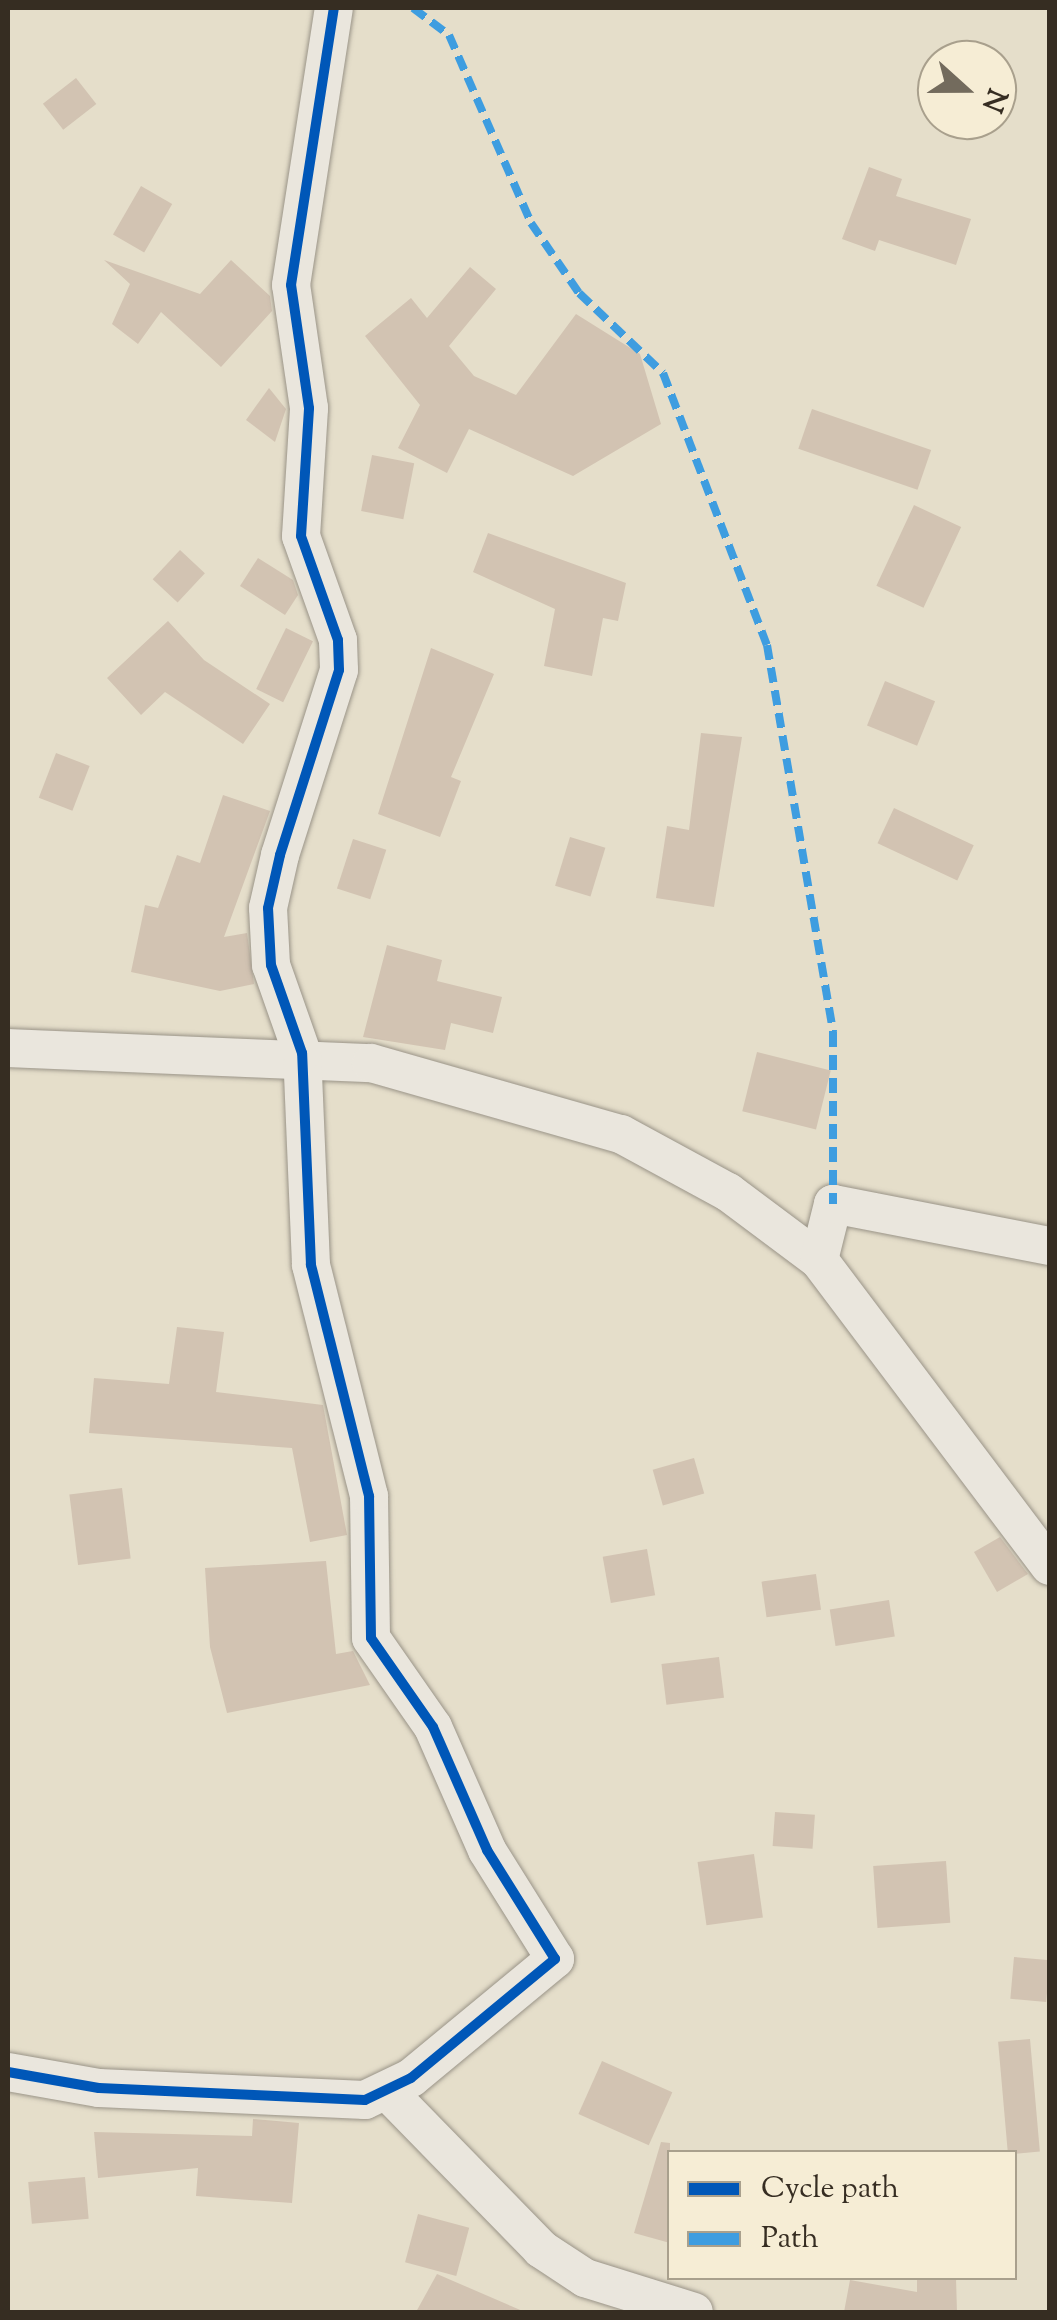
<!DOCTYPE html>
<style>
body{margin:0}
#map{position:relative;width:1057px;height:2320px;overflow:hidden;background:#e5deca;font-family:"Sorts Mill Goudy",serif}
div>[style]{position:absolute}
.building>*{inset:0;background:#d2c3b2;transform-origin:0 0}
.roads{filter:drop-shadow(0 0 2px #9a9488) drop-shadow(0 0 2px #9a9488)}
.minor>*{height:38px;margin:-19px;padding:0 19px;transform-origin:19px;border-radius:19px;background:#eae6dd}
.quiet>*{height:8px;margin-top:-4px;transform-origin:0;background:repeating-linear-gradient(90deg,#3e9de0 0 15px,transparent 0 23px)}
.cycleway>*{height:10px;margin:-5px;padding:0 5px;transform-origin:5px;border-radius:5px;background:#0057b8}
span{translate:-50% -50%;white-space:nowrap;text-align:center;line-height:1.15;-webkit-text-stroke:10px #f6edd5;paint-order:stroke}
.frame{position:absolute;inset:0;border:10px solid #362d22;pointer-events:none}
.legend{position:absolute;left:667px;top:2150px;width:350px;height:130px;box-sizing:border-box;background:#f6edd5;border:2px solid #a9a08d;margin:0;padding:12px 18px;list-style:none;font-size:30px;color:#362d22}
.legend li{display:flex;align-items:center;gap:20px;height:50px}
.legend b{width:50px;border:2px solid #a9a08d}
.north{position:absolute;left:917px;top:40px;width:100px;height:100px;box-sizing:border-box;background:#f6edd5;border:2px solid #a9a08d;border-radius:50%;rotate:111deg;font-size:28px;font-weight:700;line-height:40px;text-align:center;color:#362d22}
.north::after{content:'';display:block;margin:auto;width:35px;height:45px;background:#736b5d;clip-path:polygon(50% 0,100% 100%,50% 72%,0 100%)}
</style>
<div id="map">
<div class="building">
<div style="left:76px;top:78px;width:33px;height:42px;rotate:52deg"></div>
<div style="clip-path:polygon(869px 167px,902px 179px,896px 196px,971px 219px,956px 265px,879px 240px,875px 251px,842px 239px)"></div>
<div style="left:141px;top:186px;width:36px;height:56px;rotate:30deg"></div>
<div style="clip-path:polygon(104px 260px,200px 294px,231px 260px,270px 296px,272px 311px,221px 367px,161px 312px,138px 344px,112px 324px,130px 284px)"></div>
<div style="clip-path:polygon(470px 267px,496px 289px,449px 346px,474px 376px,516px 395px,576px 314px,640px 354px,661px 424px,573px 476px,469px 429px,447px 473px,398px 448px,420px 405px,365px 336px,411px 298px,427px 318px)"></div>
<div style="clip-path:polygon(269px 388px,286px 409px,275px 442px,246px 420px)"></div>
<div style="left:812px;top:409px;width:126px;height:42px;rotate:19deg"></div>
<div style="left:372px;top:455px;width:43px;height:57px;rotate:11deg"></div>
<div style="left:914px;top:505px;width:52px;height:89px;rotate:25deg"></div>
<div style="clip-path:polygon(488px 533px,626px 583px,618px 621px,603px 618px,592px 676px,544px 666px,555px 609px,473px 572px)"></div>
<div style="left:180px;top:550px;width:34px;height:40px;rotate:43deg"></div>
<div style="clip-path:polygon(258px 558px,293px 580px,298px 595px,285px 615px,240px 586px)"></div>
<div style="clip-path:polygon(168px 621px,204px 660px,270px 704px,243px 744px,165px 692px,141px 715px,107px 678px)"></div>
<div style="left:286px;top:628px;width:30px;height:68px;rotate:26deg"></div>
<div style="clip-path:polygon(431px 648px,494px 674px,451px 777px,461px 781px,440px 837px,378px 814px)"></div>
<div style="left:885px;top:681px;width:54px;height:48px;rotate:22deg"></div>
<div style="clip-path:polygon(701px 733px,742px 737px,714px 907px,656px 898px,667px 826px,689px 830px)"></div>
<div style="left:56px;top:753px;width:36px;height:48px;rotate:21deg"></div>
<div style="clip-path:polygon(223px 795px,270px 811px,224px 937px,247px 933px,254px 984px,220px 991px,131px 972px,145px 905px,158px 908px,177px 855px,200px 863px)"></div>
<div style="left:894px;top:808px;width:88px;height:39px;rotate:25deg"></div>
<div style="left:570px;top:837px;width:37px;height:51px;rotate:17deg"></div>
<div style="left:353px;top:839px;width:35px;height:52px;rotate:18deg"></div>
<div style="clip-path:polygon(387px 945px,442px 960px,437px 981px,502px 997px,493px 1033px,451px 1023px,445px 1050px,363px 1037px)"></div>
<div style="left:757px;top:1052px;width:76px;height:61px;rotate:14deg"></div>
<div style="clip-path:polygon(177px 1327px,224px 1332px,216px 1392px,323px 1405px,347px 1535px,310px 1542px,292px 1448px,89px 1433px,94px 1378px,169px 1384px)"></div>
<div style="left:694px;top:1458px;width:37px;height:43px;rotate:74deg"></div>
<div style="left:122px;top:1488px;width:71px;height:53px;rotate:83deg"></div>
<div style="clip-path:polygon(1000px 1537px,1028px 1574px,997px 1592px,974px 1552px)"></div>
<div style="left:647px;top:1549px;width:47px;height:45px;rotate:80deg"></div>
<div style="clip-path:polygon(326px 1561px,336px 1654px,353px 1651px,370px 1685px,227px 1713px,210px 1647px,205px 1568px)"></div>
<div style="left:816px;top:1574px;width:36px;height:55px;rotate:82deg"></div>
<div style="left:889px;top:1600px;width:37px;height:60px;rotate:81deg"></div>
<div style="left:719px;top:1657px;width:41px;height:58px;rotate:83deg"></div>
<div style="left:775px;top:1812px;width:40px;height:34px;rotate:4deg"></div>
<div style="left:754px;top:1854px;width:64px;height:57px;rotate:82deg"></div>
<div style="left:946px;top:1861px;width:62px;height:73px;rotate:86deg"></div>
<div style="left:1014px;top:1957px;width:36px;height:42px;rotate:5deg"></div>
<div style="left:1030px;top:2039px;width:113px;height:32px;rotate:85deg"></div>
<div style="left:602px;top:2061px;width:77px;height:58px;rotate:24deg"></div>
<div style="clip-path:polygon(253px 2119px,299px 2123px,292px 2203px,196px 2196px,198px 2168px,98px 2178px,94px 2132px,252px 2136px)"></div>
<div style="clip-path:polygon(661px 2142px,670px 2143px,670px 2243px,634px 2233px)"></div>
<div style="left:85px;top:2177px;width:42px;height:57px;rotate:85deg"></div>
<div style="left:418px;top:2214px;width:53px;height:50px;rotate:15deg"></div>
<div style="clip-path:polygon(437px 2274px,525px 2312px,416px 2312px)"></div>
<div style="clip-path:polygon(917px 2278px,956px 2278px,957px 2312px,844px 2312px,850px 2280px,917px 2292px)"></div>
</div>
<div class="roads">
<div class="minor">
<div style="left:8px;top:1048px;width:363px;rotate:2.4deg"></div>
<div style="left:371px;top:1063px;width:260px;rotate:15.9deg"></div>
<div style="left:621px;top:1134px;width:122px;rotate:28.5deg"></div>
<div style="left:728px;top:1192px;width:114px;rotate:36.8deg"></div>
<div style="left:819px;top:1260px;width:383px;rotate:53deg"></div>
<div style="left:819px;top:1260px;width:58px;rotate:-76deg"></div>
<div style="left:833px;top:1204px;width:221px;rotate:11deg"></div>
<div style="left:8px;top:2072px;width:92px;rotate:10deg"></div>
<div style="left:99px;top:2088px;width:266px;rotate:2.6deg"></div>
<div style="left:365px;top:2100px;width:51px;rotate:-25.6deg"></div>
<div style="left:411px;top:2078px;width:187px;rotate:-39.6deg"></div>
<div style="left:555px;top:1959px;width:128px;rotate:-122deg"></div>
<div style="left:487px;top:1850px;width:134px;rotate:-113.7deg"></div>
<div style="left:433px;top:1727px;width:108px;rotate:-124.9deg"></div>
<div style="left:371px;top:1638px;width:142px;rotate:-90.8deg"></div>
<div style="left:369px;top:1496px;width:238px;rotate:-104.1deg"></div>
<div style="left:311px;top:1265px;width:212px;rotate:-92.4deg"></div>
<div style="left:302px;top:1053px;width:93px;rotate:-109.4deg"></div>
<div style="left:271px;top:965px;width:57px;rotate:-93deg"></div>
<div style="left:268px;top:908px;width:54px;rotate:-77.2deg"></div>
<div style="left:280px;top:855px;width:194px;rotate:-72.3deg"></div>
<div style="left:339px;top:670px;width:30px;rotate:-92deg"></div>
<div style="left:338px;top:640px;width:110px;rotate:-109.6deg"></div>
<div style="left:301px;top:536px;width:128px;rotate:-86.4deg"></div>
<div style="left:309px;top:408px;width:124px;rotate:-98.3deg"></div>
<div style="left:291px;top:285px;width:280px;rotate:-81.2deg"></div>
<div style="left:389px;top:2093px;width:218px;rotate:45.7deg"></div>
<div style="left:541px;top:2249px;width:53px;rotate:33.4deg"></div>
<div style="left:585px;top:2278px;width:114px;rotate:17.3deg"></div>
</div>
</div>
<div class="quiet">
<div style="left:413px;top:8px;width:45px;rotate:36.9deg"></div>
<div style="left:449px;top:35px;width:205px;rotate:66.4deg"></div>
<div style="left:531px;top:223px;width:85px;rotate:55.6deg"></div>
<div style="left:579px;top:293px;width:116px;rotate:43.6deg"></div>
<div style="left:663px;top:373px;width:291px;rotate:69.1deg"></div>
<div style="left:767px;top:645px;width:393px;rotate:80.3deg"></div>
<div style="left:833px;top:1032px;width:172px;rotate:90deg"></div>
</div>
<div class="cycleway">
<div style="left:8px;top:2072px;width:92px;rotate:10deg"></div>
<div style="left:99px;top:2088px;width:266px;rotate:2.6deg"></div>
<div style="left:365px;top:2100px;width:51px;rotate:-25.6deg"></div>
<div style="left:411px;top:2078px;width:187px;rotate:-39.6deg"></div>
<div style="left:555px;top:1959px;width:128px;rotate:-122deg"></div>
<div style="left:487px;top:1850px;width:134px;rotate:-113.7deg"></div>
<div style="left:433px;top:1727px;width:108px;rotate:-124.9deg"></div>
<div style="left:371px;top:1638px;width:142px;rotate:-90.8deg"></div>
<div style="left:369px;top:1496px;width:238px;rotate:-104.1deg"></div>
<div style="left:311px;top:1265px;width:212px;rotate:-92.4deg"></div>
<div style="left:302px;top:1053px;width:93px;rotate:-109.4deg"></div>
<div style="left:271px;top:965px;width:57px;rotate:-93deg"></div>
<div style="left:268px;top:908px;width:54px;rotate:-77.2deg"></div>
<div style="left:280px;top:855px;width:194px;rotate:-72.3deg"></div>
<div style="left:339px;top:670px;width:30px;rotate:-92deg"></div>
<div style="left:338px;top:640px;width:110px;rotate:-109.6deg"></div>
<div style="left:301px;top:536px;width:128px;rotate:-86.4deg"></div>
<div style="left:309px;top:408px;width:124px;rotate:-98.3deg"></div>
<div style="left:291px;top:285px;width:280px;rotate:-81.2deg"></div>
</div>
<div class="frame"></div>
<ul class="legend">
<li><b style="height:12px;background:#0057b8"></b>Cycle path</li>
<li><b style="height:12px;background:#3e9de0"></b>Path</li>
</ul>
<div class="north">N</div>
</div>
